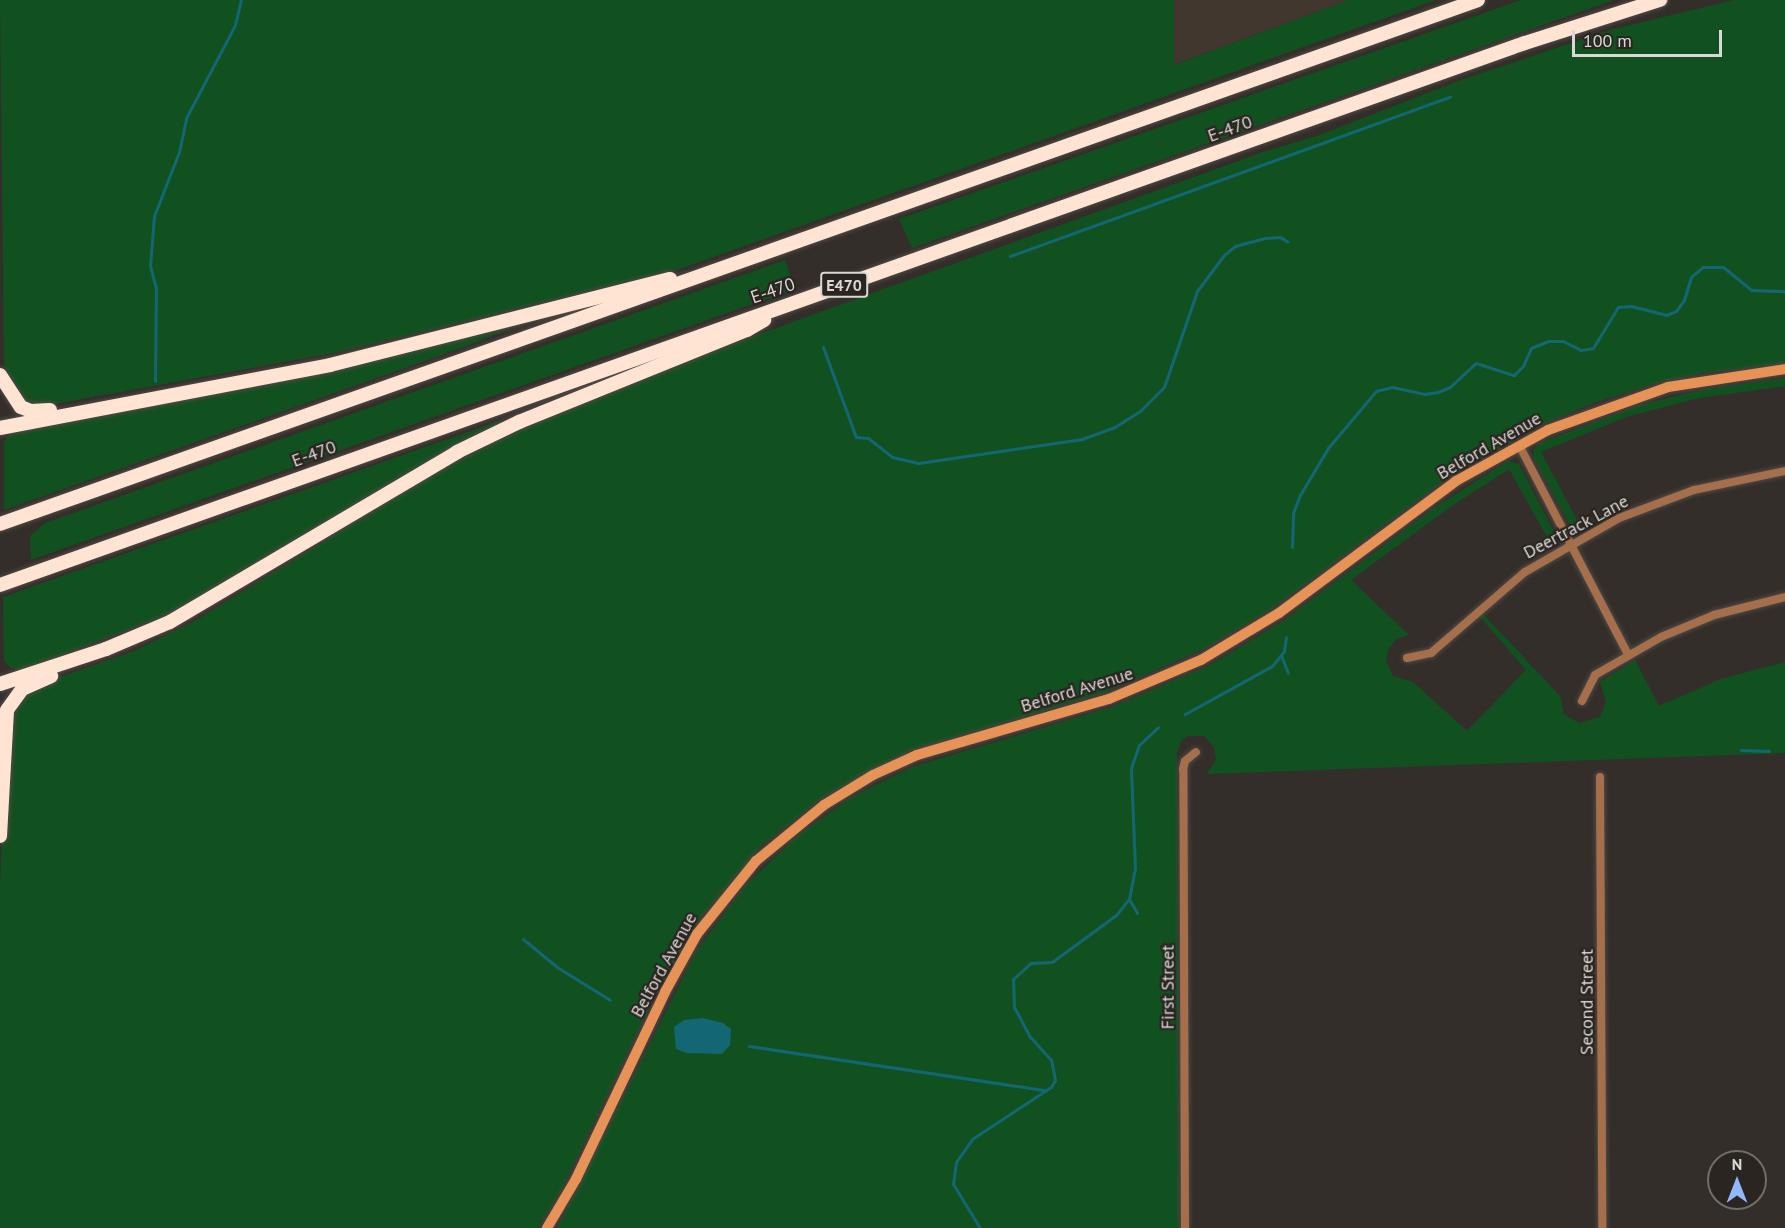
<!DOCTYPE html>
<style>
body{margin:0}
#map{position:relative;width:1785px;height:1228px;overflow:hidden;background:#342e2a;font-family:"PT Sans",sans-serif}
div>[style]{position:absolute}
.built>*{inset:0;background:#42372f}
.green>*{inset:0;background:#115120}
.water>*{inset:0;background:#136774}
.stream>*{height:3px;margin:-1.5px;padding:0 1.5px;transform-origin:1.5px;border-radius:1.5px;background:#136774}
.roads{filter:drop-shadow(0 0 2px #4f4945) drop-shadow(0 0 2px #4f4945)}
.minor>*{height:8px;margin:-4px;padding:0 4px;transform-origin:4px;border-radius:4px;background:#a56f4b}
.secondary>*{height:10px;margin:-5px;padding:0 5px;transform-origin:5px;border-radius:5px;background:#e79256}
.motorway>*{height:14px;margin:-7px;padding:0 7px;transform-origin:7px;border-radius:7px;background:#ffe4d3}
span{translate:-50% -50%;white-space:nowrap;text-align:center;line-height:1.15;-webkit-text-stroke:4.5px #2a2521;paint-order:stroke}
.shield-label span{padding:2px 4px;background:#2a2521;border:2px solid;border-radius:4px;-webkit-text-stroke-width:0}
.shield-label{font-size:16px;color:#dbd8d5;font-weight:700}
.street-label{font-size:18px;color:#dbd8d5}
.north{position:absolute;left:1707px;top:1150px;width:60px;height:60px;box-sizing:border-box;background:#2a2521;border:2px solid #716d69;border-radius:50%;rotate:0deg;font-size:16px;font-weight:700;line-height:24px;text-align:center;color:#dbd8d5}
.north::after{content:'';display:block;margin:auto;width:21px;height:27px;background:#92b7fd;clip-path:polygon(50% 0,100% 100%,50% 72%,0 100%)}
.scale{position:absolute;left:1572px;top:30px;width:150px;height:27px;box-sizing:border-box;border:3px solid #dbd8d5;border-top:0;padding-left:8px;font-size:18px;line-height:21px;white-space:nowrap;color:#dbd8d5;-webkit-text-stroke:4px #2a2521;paint-order:stroke}
</style>
<div id="map">
<div class="built">
<div style="clip-path:polygon(1174px 0,1348px 0,1173px 65px)"></div>
</div>
<div class="green">
<div style="clip-path:polygon(0 0,1174px 0,1174px 65px,1348px 0,1436px 0,680px 269px,339px 352px,44px 406px,23px 400px,6px 375px,4px 360px)"></div>
<div style="clip-path:polygon(1521px 0,1614px 0,912px 248px,899px 219px)"></div>
<div style="clip-path:polygon(1734px 0,1785px 0,1785px 364px,1703px 373px,1654px 384px,1596px 402px,1541px 425px,1452px 475px,1273px 608px,1208px 647px,1101px 694px,910px 751px,822px 798px,761px 846px,697px 922px,656px 994px,562px 1189px,538px 1228px,0 1228px,0 887px,6px 730px,21px 697px,49px 681px,134px 651px,193px 622px,454px 461px,535px 422px,724px 347px,1263px 152px,1320px 135px,1458px 81px,1610px 30px)"></div>
<div style="clip-path:polygon(785px 260px,795px 289px,31px 560px,30px 536px,45px 523px)"></div>
<div style="clip-path:polygon(528px 321px,470px 345px,4px 510px,4px 441px,11px 433px,318px 374px)"></div>
<div style="clip-path:polygon(1785px 378px,1785px 386px,1699px 398px,1626px 417px,1541px 452px,1577px 520px,1571px 527px,1533px 457px,1534px 449px,1540px 443px,1639px 405px,1709px 388px)"></div>
<div style="clip-path:polygon(501px 420px,502px 424px,423px 464px,170px 614px,22px 670px,11px 668px,4px 661px,3px 597px)"></div>
<div style="clip-path:polygon(1508px 461px,1519px 464px,1556px 536px,1547px 537px,1509px 469px,1450px 507px,1351px 580px,1409px 635px,1396px 639px,1388px 650px,1386px 661px,1393px 676px,1413px 682px,1467px 731px,1526px 670px,1480px 617px,1483px 614px,1560px 696px,1564px 714px,1579px 723px,1600px 717px,1606px 702px,1600px 682px,1635px 660px,1659px 706px,1721px 679px,1785px 662px,1785px 753px,1207px 774px,1216px 760px,1214px 747px,1204px 736px,1188px 736px,1181px 741px,1177px 753px,1179px 1228px,557px 1228px,697px 950px,746px 885px,797px 836px,850px 798px,912px 767px,1112px 707px,1212px 664px,1283px 621px,1434px 508px)"></div>
</div>
<div class="water">
<div style="clip-path:polygon(703px 1018px,723px 1023px,731px 1029px,730px 1045px,722px 1054px,687px 1053px,676px 1049px,674px 1027px,684px 1020px)"></div>
</div>
<div class="stream">
<div style="left:1010px;top:256px;width:468px;rotate:-19.9deg"></div>
<div style="left:823px;top:347px;width:96px;rotate:69.9deg"></div>
<div style="left:856px;top:437px;width:12px;rotate:5deg"></div>
<div style="left:868px;top:438px;width:31px;rotate:38deg"></div>
<div style="left:892px;top:457px;width:28px;rotate:13deg"></div>
<div style="left:919px;top:463px;width:165px;rotate:-8.4deg"></div>
<div style="left:1082px;top:439px;width:33px;rotate:-20deg"></div>
<div style="left:1113px;top:428px;width:32px;rotate:-32deg"></div>
<div style="left:1140px;top:411px;width:34px;rotate:-45deg"></div>
<div style="left:1164px;top:387px;width:102px;rotate:-71deg"></div>
<div style="left:1197px;top:291px;width:45px;rotate:-53.1deg"></div>
<div style="left:1224px;top:255px;width:14px;rotate:-39deg"></div>
<div style="left:1235px;top:246px;width:31px;rotate:-15deg"></div>
<div style="left:1265px;top:238px;width:15px;rotate:-4deg"></div>
<div style="left:1280px;top:237px;width:9px;rotate:32deg"></div>
<div style="left:155px;top:381px;width:93px;rotate:-89.4deg"></div>
<div style="left:156px;top:288px;width:23px;rotate:-105deg"></div>
<div style="left:150px;top:266px;width:50px;rotate:-85.4deg"></div>
<div style="left:154px;top:216px;width:69px;rotate:-68.7deg"></div>
<div style="left:179px;top:152px;width:35px;rotate:-78deg"></div>
<div style="left:186px;top:118px;width:105px;rotate:-62.2deg"></div>
<div style="left:235px;top:25px;width:26px;rotate:-77deg"></div>
<div style="left:1292px;top:547px;width:34px;rotate:-88deg"></div>
<div style="left:1293px;top:513px;width:19px;rotate:-69deg"></div>
<div style="left:1300px;top:495px;width:55px;rotate:-59.2deg"></div>
<div style="left:1328px;top:448px;width:75px;rotate:-49.9deg"></div>
<div style="left:1376px;top:391px;width:16px;rotate:-14deg"></div>
<div style="left:1392px;top:387px;width:33px;rotate:12deg"></div>
<div style="left:1424px;top:394px;width:14px;rotate:-8deg"></div>
<div style="left:1438px;top:392px;width:13px;rotate:-23deg"></div>
<div style="left:1450px;top:387px;width:35px;rotate:-43deg"></div>
<div style="left:1476px;top:363px;width:40px;rotate:18deg"></div>
<div style="left:1514px;top:375px;width:13px;rotate:-45deg"></div>
<div style="left:1523px;top:366px;width:20px;rotate:-66deg"></div>
<div style="left:1531px;top:348px;width:18px;rotate:-22deg"></div>
<div style="left:1548px;top:341px;width:15px"></div>
<div style="left:1563px;top:341px;width:20px;rotate:27deg"></div>
<div style="left:1581px;top:350px;width:12px;rotate:-9deg"></div>
<div style="left:1593px;top:348px;width:48px;rotate:-58.6deg"></div>
<div style="left:1618px;top:307px;width:13px;rotate:-4deg"></div>
<div style="left:1631px;top:306px;width:36px;rotate:14deg"></div>
<div style="left:1666px;top:315px;width:11px;rotate:-22deg"></div>
<div style="left:1676px;top:311px;width:14px;rotate:-54deg"></div>
<div style="left:1684px;top:300px;width:24px;rotate:-73deg"></div>
<div style="left:1691px;top:277px;width:16px;rotate:-40deg"></div>
<div style="left:1703px;top:267px;width:20px"></div>
<div style="left:1723px;top:267px;width:36px;rotate:39deg"></div>
<div style="left:1751px;top:290px;width:34px;rotate:2deg"></div>
<div style="left:1281px;top:655px;width:19px;rotate:69deg"></div>
<div style="left:1185px;top:714px;width:99px;rotate:-28.9deg"></div>
<div style="left:1272px;top:666px;width:19px;rotate:-51deg"></div>
<div style="left:1284px;top:651px;width:14px;rotate:-82deg"></div>
<div style="left:1741px;top:750px;width:28px;rotate:2deg"></div>
<div style="left:1129px;top:899px;width:16px;rotate:60deg"></div>
<div style="left:523px;top:939px;width:44px;rotate:39.5deg"></div>
<div style="left:557px;top:967px;width:62px;rotate:31.9deg"></div>
<div style="left:749px;top:1046px;width:298px;rotate:8.5deg"></div>
<div style="left:980px;top:1228px;width:52px;rotate:-121.5deg"></div>
<div style="left:953px;top:1184px;width:22px;rotate:-82deg"></div>
<div style="left:956px;top:1162px;width:28px;rotate:-55deg"></div>
<div style="left:972px;top:1139px;width:95px;rotate:-33.4deg"></div>
<div style="left:1051px;top:1087px;width:8px;rotate:-60deg"></div>
<div style="left:1055px;top:1080px;width:20px;rotate:-101deg"></div>
<div style="left:1051px;top:1060px;width:31px;rotate:-132deg"></div>
<div style="left:1030px;top:1037px;width:34px;rotate:-118deg"></div>
<div style="left:1014px;top:1007px;width:28px;rotate:-92deg"></div>
<div style="left:1013px;top:979px;width:24px;rotate:-42deg"></div>
<div style="left:1031px;top:963px;width:21px;rotate:-3deg"></div>
<div style="left:1052px;top:962px;width:79px;rotate:-36.3deg"></div>
<div style="left:1116px;top:915px;width:21px;rotate:-51deg"></div>
<div style="left:1129px;top:899px;width:31px;rotate:-79deg"></div>
<div style="left:1135px;top:869px;width:101px;rotate:-92.3deg"></div>
<div style="left:1131px;top:768px;width:24px;rotate:-71deg"></div>
<div style="left:1139px;top:745px;width:26px;rotate:-43deg"></div>
</div>
<div class="roads">
<div class="minor">
<div style="left:1519px;top:445px;width:236px;rotate:62.5deg"></div>
<div style="left:1407px;top:658px;width:25px;rotate:-12deg"></div>
<div style="left:1431px;top:653px;width:124px;rotate:-40.8deg"></div>
<div style="left:1525px;top:572px;width:108px;rotate:-29.9deg"></div>
<div style="left:1619px;top:518px;width:80px;rotate:-20.5deg"></div>
<div style="left:1694px;top:490px;width:93px;rotate:-11.8deg"></div>
<div style="left:1582px;top:701px;width:29px;rotate:-63deg"></div>
<div style="left:1595px;top:675px;width:76px;rotate:-29.9deg"></div>
<div style="left:1661px;top:637px;width:57px;rotate:-22.5deg"></div>
<div style="left:1714px;top:615px;width:73px;rotate:-14.2deg"></div>
<div style="left:1600px;top:777px;width:451px;rotate:89.7deg"></div>
<div style="left:1185px;top:1228px;width:459px;rotate:-90.2deg"></div>
<div style="left:1183px;top:769px;width:8px;rotate:-76deg"></div>
<div style="left:1185px;top:761px;width:14px;rotate:-39deg"></div>
</div>
<div class="secondary">
<div style="left:547px;top:1228px;width:57px;rotate:-59.4deg"></div>
<div style="left:576px;top:1179px;width:207px;rotate:-64.5deg"></div>
<div style="left:665px;top:992px;width:66px;rotate:-61.1deg"></div>
<div style="left:697px;top:934px;width:94px;rotate:-51.1deg"></div>
<div style="left:756px;top:861px;width:88px;rotate:-39.5deg"></div>
<div style="left:824px;top:805px;width:57px;rotate:-31.5deg"></div>
<div style="left:873px;top:775px;width:48px;rotate:-24.4deg"></div>
<div style="left:917px;top:755px;width:200px;rotate:-16.3deg"></div>
<div style="left:1109px;top:699px;width:100px;rotate:-23deg"></div>
<div style="left:1201px;top:660px;width:91px;rotate:-31.1deg"></div>
<div style="left:1279px;top:613px;width:221px;rotate:-36.7deg"></div>
<div style="left:1456px;top:481px;width:105px;rotate:-29deg"></div>
<div style="left:1548px;top:430px;width:127px;rotate:-19.7deg"></div>
<div style="left:1668px;top:387px;width:118px;rotate:-8.7deg"></div>
</div>
<div class="motorway">
<div style="left:0;top:375px;width:38px;rotate:57deg"></div>
<div style="left:21px;top:407px;width:11px;rotate:22deg"></div>
<div style="left:31px;top:411px;width:19px;rotate:-3deg"></div>
<div style="left:0;top:428px;width:336px;rotate:-10.8deg"></div>
<div style="left:330px;top:365px;width:351px;rotate:-14.2deg"></div>
<div style="left:0;top:524px;width:1568px;rotate:-19.52deg"></div>
<div style="left:0;top:585px;width:1618px;rotate:-19.57deg"></div>
<div style="left:1525px;top:43px;width:142px;rotate:-17.7deg"></div>
<div style="left:0;top:684px;width:112px;rotate:-18.3deg"></div>
<div style="left:106px;top:649px;width:69px;rotate:-22.9deg"></div>
<div style="left:170px;top:622px;width:334px;rotate:-30.6deg"></div>
<div style="left:457px;top:452px;width:69px;rotate:-25.8deg"></div>
<div style="left:519px;top:422px;width:246px;rotate:-22deg"></div>
<div style="left:747px;top:330px;width:20px;rotate:-30deg"></div>
<div style="left:0;top:836px;width:126px;rotate:-86.8deg"></div>
<div style="left:7px;top:710px;width:26px;rotate:-54deg"></div>
<div style="left:22px;top:689px;width:32px;rotate:-24deg"></div>
</div>
</div>
<div class="shield-label">
<span style="left:844px;top:285px">E470</span>
</div>
<div class="street-label">
<span style="left:1230px;top:129px;rotate:-20deg">E-470</span>
<span style="left:773px;top:291px;rotate:-19deg">E-470</span>
<span style="left:1489px;top:446px;rotate:-30deg">Belford Avenue</span>
<span style="left:314px;top:454px;rotate:-20deg">E-470</span>
<span style="left:1576px;top:527px;rotate:-28deg">Deertrack Lane</span>
<span style="left:1077px;top:690px;rotate:-17deg">Belford Avenue</span>
<span style="left:664px;top:965px;rotate:-61deg">Belford Avenue</span>
<span style="left:1168px;top:987px;rotate:-90deg">First Street</span>
<span style="left:1587px;top:1002px;rotate:-90deg">Second Street</span>
</div>
<div class="north">N</div>
<div class="scale">100 m</div>
</div>
